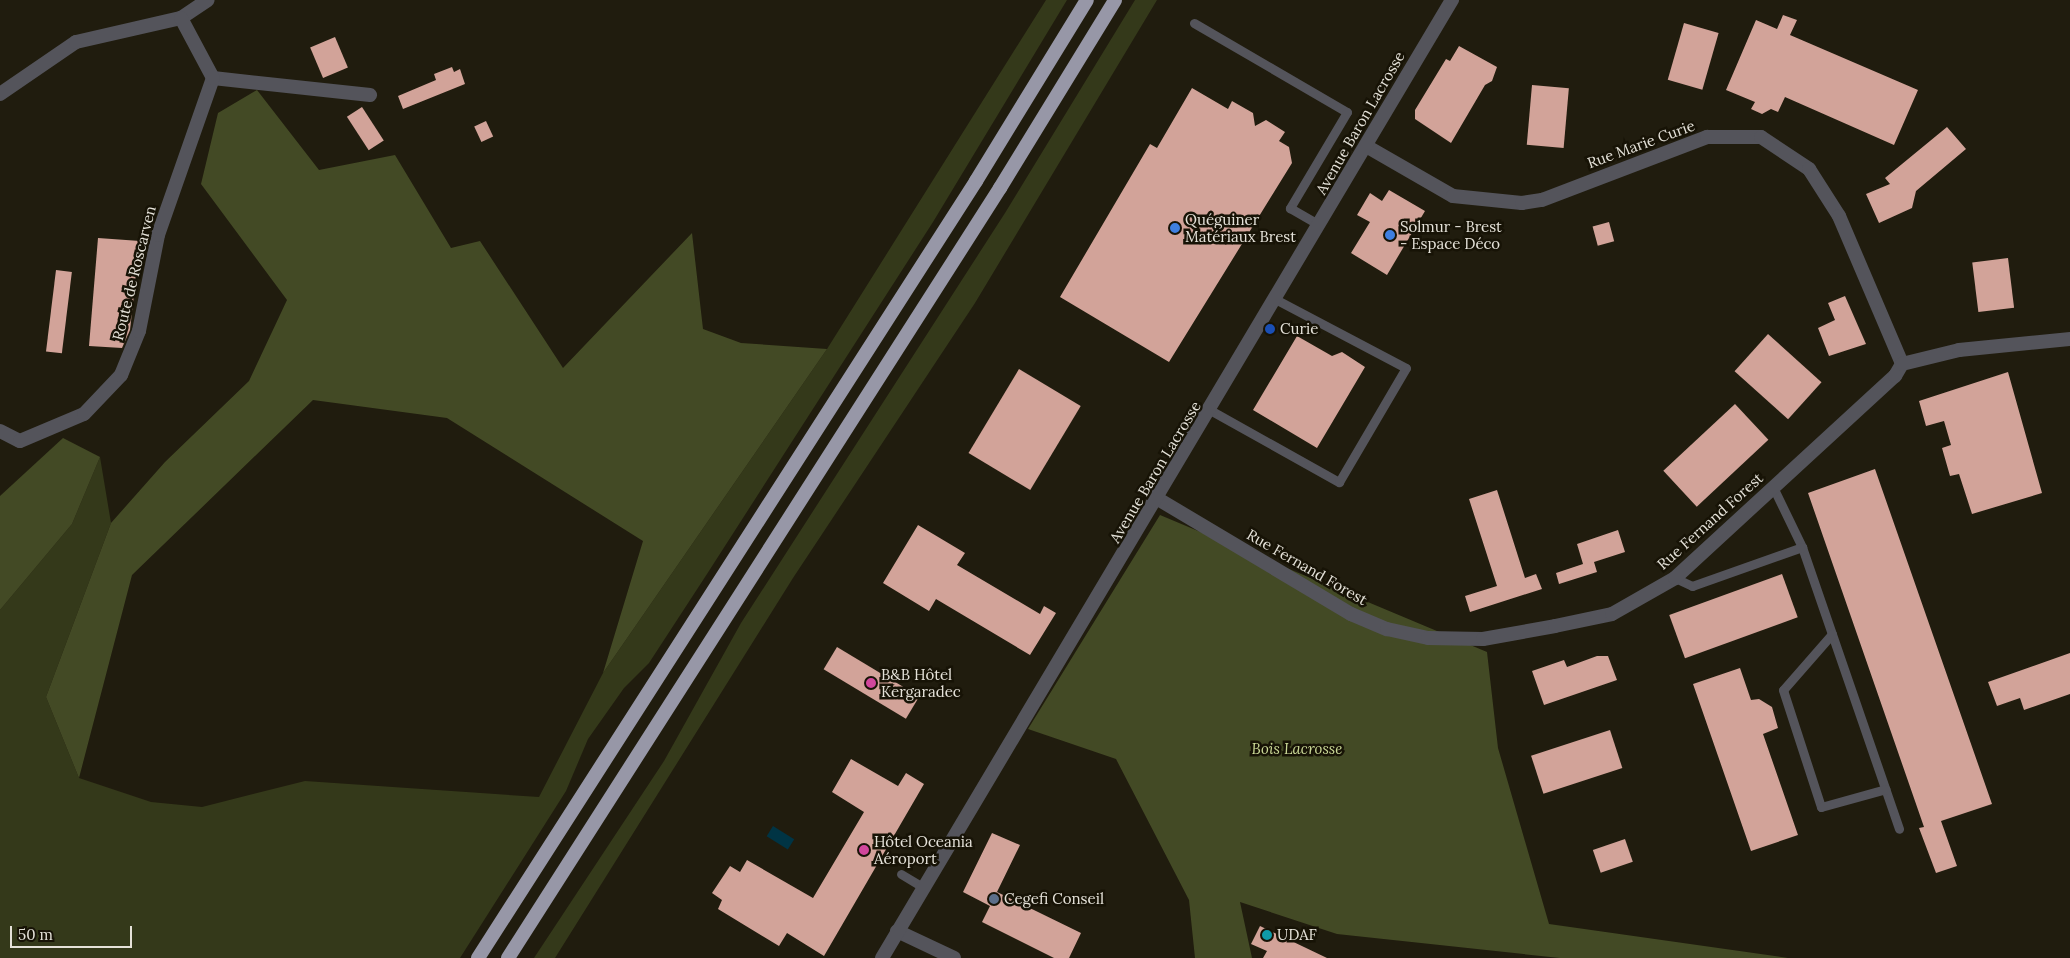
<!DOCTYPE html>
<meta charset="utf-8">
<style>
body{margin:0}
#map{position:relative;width:2070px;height:958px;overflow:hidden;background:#201c0e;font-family:Lora,serif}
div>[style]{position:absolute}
.green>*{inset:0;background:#34391a}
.forest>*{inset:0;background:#434a25}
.water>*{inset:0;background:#003444;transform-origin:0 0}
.building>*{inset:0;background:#d2a399;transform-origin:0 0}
.service>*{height:9px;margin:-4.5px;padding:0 4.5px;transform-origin:4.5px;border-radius:4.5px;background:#54545b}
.minor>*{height:14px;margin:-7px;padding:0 7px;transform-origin:7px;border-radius:7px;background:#54545b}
.tertiary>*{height:14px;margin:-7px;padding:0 7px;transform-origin:7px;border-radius:7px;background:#54545b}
.trunk>*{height:14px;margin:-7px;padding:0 7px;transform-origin:7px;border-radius:7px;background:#9797a7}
.dots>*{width:14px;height:14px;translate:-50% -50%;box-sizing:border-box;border:2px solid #171306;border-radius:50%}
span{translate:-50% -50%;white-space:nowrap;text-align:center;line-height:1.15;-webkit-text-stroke:5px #171306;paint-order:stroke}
.street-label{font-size:15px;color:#e5e2d9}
.poi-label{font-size:15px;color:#e5e2d9}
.left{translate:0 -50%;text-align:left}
.park-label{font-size:15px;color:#cbd997;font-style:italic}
.scale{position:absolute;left:10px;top:926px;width:122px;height:22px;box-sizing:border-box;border:2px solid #e5e2d9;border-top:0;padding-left:6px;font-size:15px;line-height:18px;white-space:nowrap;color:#e5e2d9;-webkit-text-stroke:4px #171306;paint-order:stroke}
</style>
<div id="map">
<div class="green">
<div style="clip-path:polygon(1046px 0,1067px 0,933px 222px,707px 574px,649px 663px,624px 688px,588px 739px,566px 791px,460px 958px,0 958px,0 610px,72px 524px,100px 457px,111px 523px,46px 697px,79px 778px,151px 802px,202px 807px,305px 781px,539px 797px,603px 673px,827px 349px)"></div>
<div style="clip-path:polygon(1135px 0,1157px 0,975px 303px,793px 578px,555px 958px,534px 958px,664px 761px,741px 623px,1005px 213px)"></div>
</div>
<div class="forest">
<div style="clip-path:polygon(257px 90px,319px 170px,395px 155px,451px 248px,480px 241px,563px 368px,692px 233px,703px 329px,741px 343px,827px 349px,603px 673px,643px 541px,447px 418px,313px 400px,132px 575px,79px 778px,46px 697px,111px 523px,165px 462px,249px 381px,287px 300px,201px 184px,218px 113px)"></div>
<div style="clip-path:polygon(63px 438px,100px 457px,72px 524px,0 610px,0 496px)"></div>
<div style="clip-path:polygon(1160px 515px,1487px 652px,1498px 748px,1549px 924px,1788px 958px,1560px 958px,1337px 934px,1240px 902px,1252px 958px,1195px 958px,1189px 900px,1116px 759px,1028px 729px)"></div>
</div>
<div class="water">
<div style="left:773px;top:826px;width:25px;height:12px;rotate:32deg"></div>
</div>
<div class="building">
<div style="clip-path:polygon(1783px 15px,1797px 20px,1790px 35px,1918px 90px,1894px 145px,1785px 97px,1778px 112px,1771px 109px,1762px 114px,1751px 109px,1755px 102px,1726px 90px,1756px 20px,1777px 29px)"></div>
<div style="left:1684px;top:23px;width:36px;height:59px;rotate:16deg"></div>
<div style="left:335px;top:37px;width:33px;height:27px;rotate:67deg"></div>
<div style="clip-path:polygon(1459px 46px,1497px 67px,1492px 81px,1485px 85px,1451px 143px,1415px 119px,1415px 110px,1446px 59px,1450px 61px)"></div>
<div style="clip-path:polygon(452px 67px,454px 72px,460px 69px,465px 84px,403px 109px,398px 96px,436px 80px,434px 74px)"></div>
<div style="left:1532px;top:85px;width:37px;height:60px;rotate:5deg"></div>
<div style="clip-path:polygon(1192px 88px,1228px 109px,1232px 101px,1253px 113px,1255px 126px,1266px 120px,1285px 132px,1279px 141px,1289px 147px,1292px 163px,1169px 362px,1060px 297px,1150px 144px,1157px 148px)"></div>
<div style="left:362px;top:107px;width:40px;height:18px;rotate:57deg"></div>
<div style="left:486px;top:121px;width:17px;height:13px;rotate:65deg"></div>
<div style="clip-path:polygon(1947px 127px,1966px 149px,1916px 191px,1912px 208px,1879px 223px,1866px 194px,1890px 184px,1885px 178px)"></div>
<div style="clip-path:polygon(1389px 190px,1425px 211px,1387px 275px,1351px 253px,1370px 222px,1357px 215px,1370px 193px,1382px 201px)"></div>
<div style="left:1609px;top:222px;width:20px;height:17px;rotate:75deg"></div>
<div style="clip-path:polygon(98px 238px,140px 241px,130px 330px,122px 348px,89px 346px)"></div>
<div style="left:2008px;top:258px;width:50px;height:36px;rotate:83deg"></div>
<div style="left:56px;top:270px;width:16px;height:82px;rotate:7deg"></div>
<div style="clip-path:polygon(1845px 296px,1866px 344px,1829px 356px,1818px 328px,1835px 320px,1828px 303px)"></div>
<div style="left:1768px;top:334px;width:72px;height:50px;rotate:42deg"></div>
<div style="clip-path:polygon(1297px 336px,1332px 356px,1342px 352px,1365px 367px,1317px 448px,1253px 410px)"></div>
<div style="left:1019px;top:369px;width:72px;height:98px;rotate:31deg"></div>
<div style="clip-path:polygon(2008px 372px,2042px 493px,1972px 514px,1959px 474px,1950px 476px,1942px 448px,1951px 445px,1944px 421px,1926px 426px,1919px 401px)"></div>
<div style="left:1735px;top:404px;width:49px;height:98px;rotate:47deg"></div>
<div style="clip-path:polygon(1875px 469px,1992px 804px,1941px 821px,1957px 866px,1936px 873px,1919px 828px,1924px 827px,1808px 493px)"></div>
<div style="clip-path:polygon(1497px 490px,1525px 578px,1536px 574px,1542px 589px,1470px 612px,1465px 596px,1497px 586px,1469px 499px)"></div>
<div style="clip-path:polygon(918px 525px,965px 553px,957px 565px,1040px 614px,1044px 606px,1056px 613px,1030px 655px,936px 599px,929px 611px,883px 583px)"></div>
<div style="clip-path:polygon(1618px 530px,1625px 552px,1594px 562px,1597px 572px,1559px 584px,1556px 573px,1583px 564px,1577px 544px)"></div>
<div style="left:1782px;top:574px;width:46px;height:120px;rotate:70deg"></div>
<div style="left:837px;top:647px;width:96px;height:26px;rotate:31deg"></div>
<div style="clip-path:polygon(2070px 653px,2070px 694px,2024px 710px,2020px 698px,1997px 706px,1988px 682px)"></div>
<div style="clip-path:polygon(1597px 656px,1608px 656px,1617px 680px,1544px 705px,1532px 671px,1564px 660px,1567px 667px)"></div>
<div style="clip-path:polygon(1740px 668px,1751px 700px,1759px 699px,1772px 707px,1778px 728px,1763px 734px,1798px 835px,1751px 851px,1693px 684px)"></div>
<div style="left:1610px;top:730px;width:40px;height:83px;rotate:72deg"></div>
<div style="clip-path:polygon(851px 759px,898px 786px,906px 773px,924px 784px,824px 956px,787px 933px,779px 946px,718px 909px,722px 900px,712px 893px,730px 866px,740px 872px,747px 860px,813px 898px,864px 812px,832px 792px)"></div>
<div style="clip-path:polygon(992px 833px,1020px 845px,997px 892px,1081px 933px,1069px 958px,1054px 958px,982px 922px,990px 906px,963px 892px)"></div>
<div style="left:1625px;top:839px;width:24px;height:34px;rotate:71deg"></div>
<div style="clip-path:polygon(1260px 926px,1327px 958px,1263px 958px,1267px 951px,1251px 944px)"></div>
</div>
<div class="service">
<div style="left:1194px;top:23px;width:177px;rotate:30.2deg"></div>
<div style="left:1347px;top:112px;width:112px;rotate:120.7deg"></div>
<div style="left:1290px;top:208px;width:34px;rotate:30deg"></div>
<div style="left:1210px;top:410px;width:148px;rotate:29.2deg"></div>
<div style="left:1339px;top:482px;width:132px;rotate:-59.6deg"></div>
<div style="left:1406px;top:368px;width:148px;rotate:-152.2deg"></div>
<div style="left:1773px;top:487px;width:67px;rotate:64.2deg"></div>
<div style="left:1802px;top:547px;width:298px;rotate:71deg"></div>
<div style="left:1675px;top:578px;width:19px;rotate:25deg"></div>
<div style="left:1692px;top:586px;width:117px;rotate:-19.5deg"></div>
<div style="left:1832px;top:634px;width:74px;rotate:131.2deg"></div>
<div style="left:1783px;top:690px;width:123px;rotate:72deg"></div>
<div style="left:1821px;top:807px;width:67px;rotate:-15.5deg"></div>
<div style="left:901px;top:874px;width:26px;rotate:31deg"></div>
</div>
<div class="minor">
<div style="left:213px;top:78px;width:158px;rotate:6.2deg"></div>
<div style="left:0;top:94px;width:92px;rotate:-34.4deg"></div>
<div style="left:76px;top:42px;width:108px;rotate:-12.9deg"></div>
<div style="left:181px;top:18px;width:32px;rotate:-34deg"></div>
<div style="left:1366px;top:146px;width:100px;rotate:29.9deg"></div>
<div style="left:1453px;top:196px;width:69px;rotate:5.8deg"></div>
<div style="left:1522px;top:203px;width:20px;rotate:-9deg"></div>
<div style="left:1542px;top:200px;width:177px;rotate:-20.9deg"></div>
<div style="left:1707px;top:137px;width:54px"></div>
<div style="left:1761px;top:137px;width:58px;rotate:33.7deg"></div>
<div style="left:1809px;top:169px;width:56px;rotate:57.4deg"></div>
<div style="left:1839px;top:216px;width:161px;rotate:66.9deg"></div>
<div style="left:0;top:431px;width:22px;rotate:27deg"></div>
<div style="left:20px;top:441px;width:69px;rotate:-22.9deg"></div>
<div style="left:84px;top:414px;width:54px;rotate:-46.5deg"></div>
<div style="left:121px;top:375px;width:48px;rotate:-67.8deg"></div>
<div style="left:139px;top:331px;width:98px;rotate:-78.8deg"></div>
<div style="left:158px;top:235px;width:166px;rotate:-70.7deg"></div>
<div style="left:213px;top:78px;width:68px;rotate:-118.1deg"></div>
<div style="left:1158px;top:499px;width:225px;rotate:30.8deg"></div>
<div style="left:1351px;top:614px;width:39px;rotate:23deg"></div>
<div style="left:1387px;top:629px;width:42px;rotate:12.4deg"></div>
<div style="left:1428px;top:638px;width:55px;rotate:1deg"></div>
<div style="left:1483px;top:639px;width:73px;rotate:-10.2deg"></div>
<div style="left:1555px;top:626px;width:58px;rotate:-11.9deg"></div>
<div style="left:1612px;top:614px;width:73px;rotate:-29.7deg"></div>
<div style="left:1675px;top:578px;width:299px;rotate:-42.6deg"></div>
<div style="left:1895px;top:376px;width:14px;rotate:-60deg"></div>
<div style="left:1902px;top:364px;width:59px;rotate:-13.8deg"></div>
<div style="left:1959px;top:350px;width:112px;rotate:-5.7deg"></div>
<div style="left:897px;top:931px;width:63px;rotate:25.3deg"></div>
</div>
<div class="tertiary">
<div style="left:882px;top:958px;width:1115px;rotate:-59.25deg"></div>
</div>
<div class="trunk">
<div style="left:478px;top:958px;width:923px;rotate:-57.34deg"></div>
<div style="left:976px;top:181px;width:212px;rotate:-58.5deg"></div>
<div style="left:508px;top:958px;width:914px;rotate:-57.42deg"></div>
<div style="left:1000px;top:188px;width:220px;rotate:-58.5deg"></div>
</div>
<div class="dots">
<div style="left:1175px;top:228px;background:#3f7fe0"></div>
<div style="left:1390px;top:235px;background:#3f7fe0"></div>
<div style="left:1270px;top:329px;background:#1a4fb4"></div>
<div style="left:871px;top:683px;background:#d1479c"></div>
<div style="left:864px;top:850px;background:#d1479c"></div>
<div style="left:994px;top:899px;background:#5c6f8a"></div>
<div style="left:1267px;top:935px;background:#0f9aa8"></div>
</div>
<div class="street-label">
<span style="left:1360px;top:123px;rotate:-60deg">Avenue Baron Lacrosse</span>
<span style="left:1641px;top:144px;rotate:-20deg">Rue Marie Curie</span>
<span style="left:134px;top:273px;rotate:-76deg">Route de Roscarven</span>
<span style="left:1155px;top:472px;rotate:-59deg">Avenue Baron Lacrosse</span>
<span style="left:1710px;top:521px;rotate:-42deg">Rue Fernand Forest</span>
<span style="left:1307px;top:567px;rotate:30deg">Rue Fernand Forest</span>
</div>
<div class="poi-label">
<span class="left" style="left:1185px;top:228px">Quéguiner<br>Matériaux Brest</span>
<span class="left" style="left:1400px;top:235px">Solmur - Brest<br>- Espace Déco</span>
<span class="left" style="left:1280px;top:329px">Curie</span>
<span class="left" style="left:881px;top:683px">B&amp;B Hôtel<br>Kergaradec</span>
<span class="left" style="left:874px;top:850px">Hôtel Oceania<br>Aéroport</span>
<span class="left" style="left:1004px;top:899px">Cegefi Conseil</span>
<span class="left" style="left:1277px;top:935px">UDAF</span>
</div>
<div class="park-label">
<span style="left:1297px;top:749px">Bois Lacrosse</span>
</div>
<div class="scale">50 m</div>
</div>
